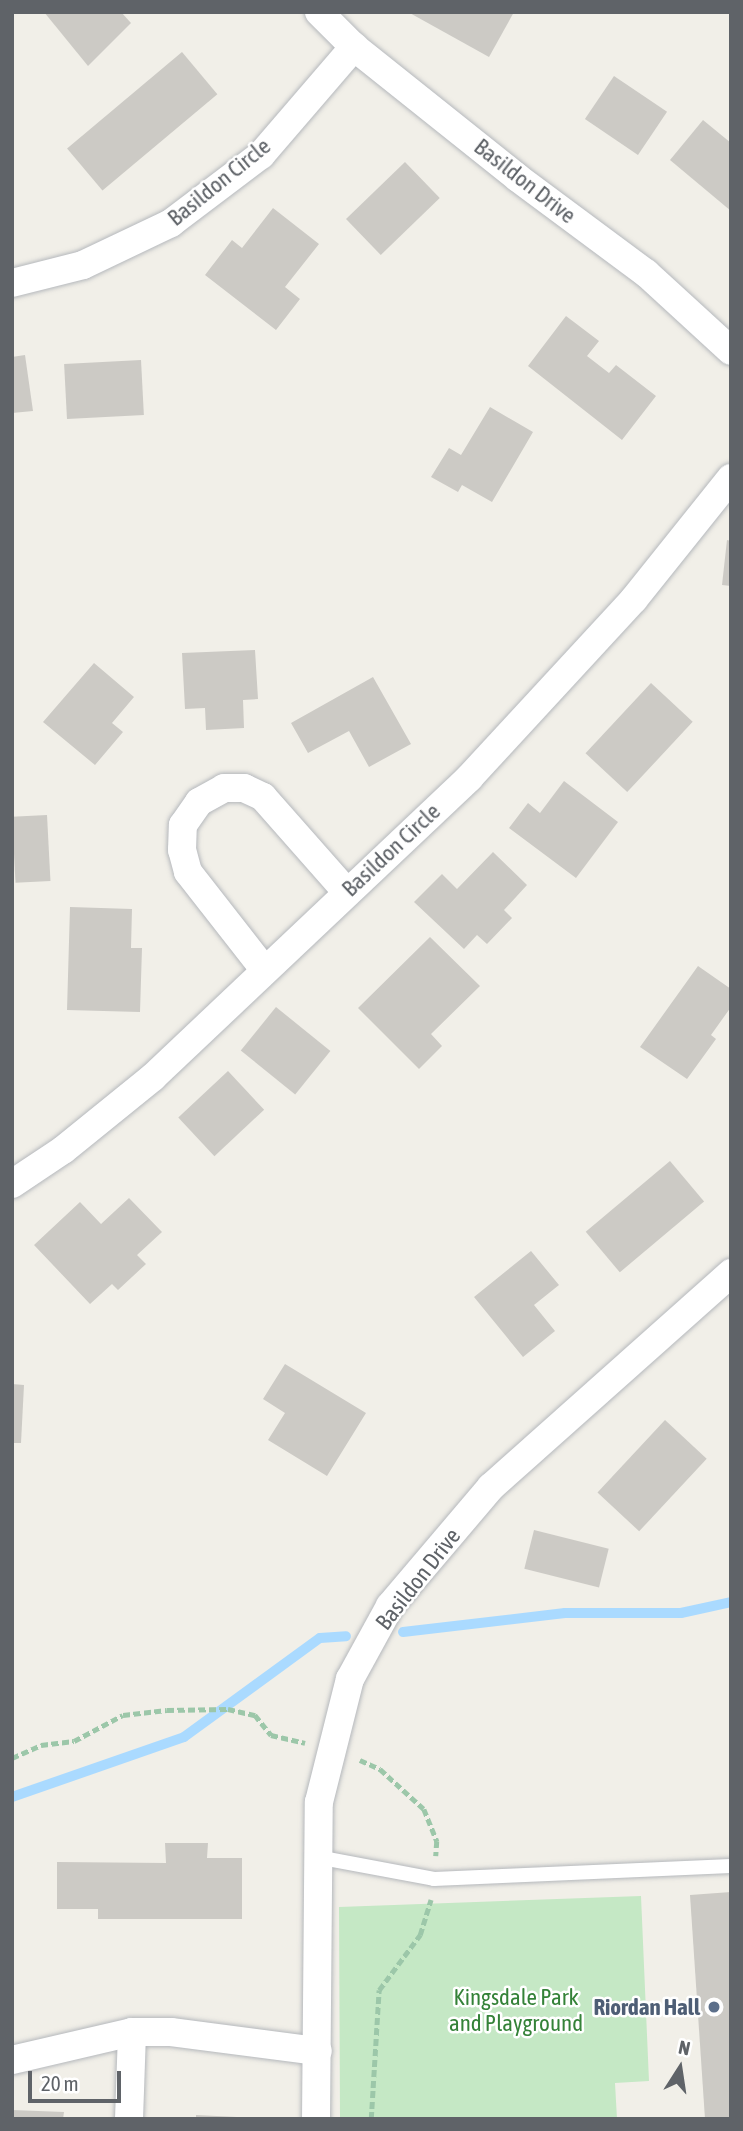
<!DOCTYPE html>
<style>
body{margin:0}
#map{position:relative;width:743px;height:2131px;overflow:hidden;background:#f1efe8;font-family:"Asap Condensed",sans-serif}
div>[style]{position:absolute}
.green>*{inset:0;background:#c5e8c5}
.stream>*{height:10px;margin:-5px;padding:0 5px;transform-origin:5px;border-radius:5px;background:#aadaff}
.building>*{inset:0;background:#cccac5;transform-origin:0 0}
.path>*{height:4.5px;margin-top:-2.25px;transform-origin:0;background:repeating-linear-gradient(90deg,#9cc7a9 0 7px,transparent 0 10.5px)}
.roads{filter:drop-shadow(0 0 2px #b5b8bc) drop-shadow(0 0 2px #b5b8bc)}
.service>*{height:14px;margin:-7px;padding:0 7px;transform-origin:7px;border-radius:7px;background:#fff}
.minor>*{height:28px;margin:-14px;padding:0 14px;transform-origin:14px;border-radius:14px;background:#fff}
.dots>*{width:19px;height:19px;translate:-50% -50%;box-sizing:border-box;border:4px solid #fff;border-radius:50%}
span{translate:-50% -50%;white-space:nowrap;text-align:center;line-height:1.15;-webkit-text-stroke:5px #fff;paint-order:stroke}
.street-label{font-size:23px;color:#5f6368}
.park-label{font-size:23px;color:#348238}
.service-label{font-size:23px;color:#4e5e75;font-weight:700}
.right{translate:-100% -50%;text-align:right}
.frame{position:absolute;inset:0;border:14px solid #5f6368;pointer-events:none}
.north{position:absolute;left:645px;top:2033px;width:70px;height:70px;-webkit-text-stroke:5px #fff;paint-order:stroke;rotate:12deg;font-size:19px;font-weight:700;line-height:28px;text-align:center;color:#5f6368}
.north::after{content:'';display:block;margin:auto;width:24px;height:32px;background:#5f6368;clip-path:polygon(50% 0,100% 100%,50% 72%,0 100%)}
.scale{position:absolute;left:28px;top:2071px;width:93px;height:32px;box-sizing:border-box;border:4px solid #5f6368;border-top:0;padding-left:9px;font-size:21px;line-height:24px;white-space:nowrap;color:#5f6368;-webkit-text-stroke:5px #fff;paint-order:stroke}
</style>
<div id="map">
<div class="green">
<div style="clip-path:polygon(641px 1896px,649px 2081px,615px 2083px,617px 2119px,340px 2119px,339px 1907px)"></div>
</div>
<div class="stream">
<div style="left:403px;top:1632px;width:163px;rotate:-6.7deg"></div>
<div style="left:565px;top:1613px;width:116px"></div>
<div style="left:681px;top:1613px;width:51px;rotate:-12.4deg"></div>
<div style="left:12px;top:1797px;width:182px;rotate:-19.2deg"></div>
<div style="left:184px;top:1737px;width:168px;rotate:-36.1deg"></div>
<div style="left:320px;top:1638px;width:26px;rotate:-4deg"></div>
</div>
<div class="building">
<div style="clip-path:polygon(44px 12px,121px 12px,131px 23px,88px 66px)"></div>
<div style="clip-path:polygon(408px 12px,514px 12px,489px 57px)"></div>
<div style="left:182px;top:52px;width:55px;height:150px;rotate:50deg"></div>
<div style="left:614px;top:76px;width:64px;height:52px;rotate:34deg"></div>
<div style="clip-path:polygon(703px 120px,731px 143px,731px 211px,670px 160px)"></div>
<div style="left:405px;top:162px;width:50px;height:82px;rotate:46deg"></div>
<div style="clip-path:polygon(273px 208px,319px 244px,285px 287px,300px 299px,276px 330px,205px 275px,232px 240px,242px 248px)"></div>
<div style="clip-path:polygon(566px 316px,599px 341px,587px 356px,609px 373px,616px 365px,656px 396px,622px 440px,528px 366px)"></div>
<div style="clip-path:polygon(25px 355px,33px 411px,12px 413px,12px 357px)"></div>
<div style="left:141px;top:360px;width:55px;height:77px;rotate:87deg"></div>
<div style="clip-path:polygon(490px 407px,533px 432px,492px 502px,462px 485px,458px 492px,431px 477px,449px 448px,461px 455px)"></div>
<div style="clip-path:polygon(727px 540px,731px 541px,731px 586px,722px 585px)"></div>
<div style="clip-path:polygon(255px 650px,258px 699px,243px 700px,244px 728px,206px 730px,205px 708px,185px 709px,182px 653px)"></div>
<div style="clip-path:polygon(94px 663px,134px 697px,112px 723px,123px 732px,95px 765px,43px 722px)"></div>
<div style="clip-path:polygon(373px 677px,411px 744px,369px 767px,349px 731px,308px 753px,291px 723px)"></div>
<div style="left:651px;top:683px;width:57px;height:96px;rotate:43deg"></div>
<div style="clip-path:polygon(564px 781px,618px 822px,576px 878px,509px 828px,528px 803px,540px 813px)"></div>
<div style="left:47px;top:815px;width:66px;height:35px;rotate:87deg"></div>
<div style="clip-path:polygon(493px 852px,527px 885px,504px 910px,512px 918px,487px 944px,477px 935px,464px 949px,414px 902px,442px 874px,457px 889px)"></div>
<div style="clip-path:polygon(70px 907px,132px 909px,131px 948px,142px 948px,140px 1012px,67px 1010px)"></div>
<div style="clip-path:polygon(430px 937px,480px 986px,431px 1034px,442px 1046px,419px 1069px,358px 1008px)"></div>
<div style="clip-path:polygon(698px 966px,731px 989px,731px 1007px,711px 1035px,716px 1039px,687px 1079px,640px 1047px)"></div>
<div style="left:276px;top:1007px;width:70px;height:56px;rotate:39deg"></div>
<div style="left:228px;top:1071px;width:53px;height:68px;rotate:47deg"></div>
<div style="left:670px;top:1161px;width:53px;height:110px;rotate:50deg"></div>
<div style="clip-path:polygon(129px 1198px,162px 1232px,137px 1255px,146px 1264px,118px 1290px,112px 1284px,90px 1304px,34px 1245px,80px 1202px,101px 1224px)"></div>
<div style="clip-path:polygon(531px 1251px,559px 1285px,534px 1305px,555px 1331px,523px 1357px,474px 1297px)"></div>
<div style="clip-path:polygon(285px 1364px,366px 1413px,327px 1476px,268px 1440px,285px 1413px,263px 1399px)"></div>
<div style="clip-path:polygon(12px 1384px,24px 1385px,21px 1443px,12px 1443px)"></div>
<div style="left:665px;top:1420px;width:57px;height:99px;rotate:43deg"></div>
<div style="left:534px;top:1530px;width:77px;height:40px;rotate:14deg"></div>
<div style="clip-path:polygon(165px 1843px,208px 1843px,207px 1858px,242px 1858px,242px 1919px,98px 1919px,98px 1909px,57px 1909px,57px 1862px,166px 1863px)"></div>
<div style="clip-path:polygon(731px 1892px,731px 2119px,705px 2119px,690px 1895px)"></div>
<div style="clip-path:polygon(12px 2110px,64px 2112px,63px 2119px,12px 2119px)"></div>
<div style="clip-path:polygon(196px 2115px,237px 2117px,237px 2119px,196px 2119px)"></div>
</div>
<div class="path">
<div style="left:12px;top:1758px;width:32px;rotate:-24deg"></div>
<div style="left:41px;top:1745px;width:33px;rotate:-7deg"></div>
<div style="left:74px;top:1741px;width:55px;rotate:-28deg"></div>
<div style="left:123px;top:1715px;width:44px;rotate:-6.5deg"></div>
<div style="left:167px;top:1710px;width:61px;rotate:-0.9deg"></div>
<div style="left:228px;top:1709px;width:28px;rotate:13deg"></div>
<div style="left:255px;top:1715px;width:26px;rotate:51deg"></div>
<div style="left:271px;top:1735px;width:35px;rotate:13deg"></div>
<div style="left:360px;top:1760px;width:22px;rotate:24deg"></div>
<div style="left:380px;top:1769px;width:59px;rotate:42.3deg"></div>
<div style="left:424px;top:1809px;width:35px;rotate:68deg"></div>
<div style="left:437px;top:1841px;width:15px;rotate:94deg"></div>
<div style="left:371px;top:2119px;width:129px;rotate:-86.5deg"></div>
<div style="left:379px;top:1990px;width:69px;rotate:-53.3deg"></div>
<div style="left:420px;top:1935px;width:37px;rotate:-73deg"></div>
</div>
<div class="roads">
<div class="service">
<div style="left:317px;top:1857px;width:119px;rotate:10.6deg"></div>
<div style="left:434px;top:1879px;width:297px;rotate:-2.5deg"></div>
</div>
<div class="minor">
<div style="left:319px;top:12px;width:49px;rotate:45deg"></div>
<div style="left:354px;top:47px;width:210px;rotate:38.6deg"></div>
<div style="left:518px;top:178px;width:159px;rotate:36.6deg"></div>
<div style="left:646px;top:273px;width:115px;rotate:42.5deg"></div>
<div style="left:12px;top:283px;width:73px;rotate:-14.2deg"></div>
<div style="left:83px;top:265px;width:98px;rotate:-25.5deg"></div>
<div style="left:171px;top:223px;width:113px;rotate:-37.1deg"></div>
<div style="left:261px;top:155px;width:143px;rotate:-49.3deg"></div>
<div style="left:263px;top:968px;width:122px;rotate:-128deg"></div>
<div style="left:188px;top:872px;width:23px;rotate:-105deg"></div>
<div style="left:182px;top:850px;width:25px;rotate:-88deg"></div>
<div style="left:183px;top:825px;width:28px;rotate:-55deg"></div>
<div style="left:199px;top:802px;width:29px;rotate:-29deg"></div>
<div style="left:224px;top:788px;width:20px"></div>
<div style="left:244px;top:788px;width:21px;rotate:25deg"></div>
<div style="left:263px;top:797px;width:125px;rotate:48.6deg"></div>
<div style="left:12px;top:1184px;width:61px;rotate:-33.7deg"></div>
<div style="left:63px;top:1150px;width:116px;rotate:-39deg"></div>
<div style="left:153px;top:1077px;width:435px;rotate:-43.4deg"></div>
<div style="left:469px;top:778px;width:243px;rotate:-47.3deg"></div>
<div style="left:634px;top:599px;width:155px;rotate:-51.3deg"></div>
<div style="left:12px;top:2060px;width:123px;rotate:-13.1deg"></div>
<div style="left:132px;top:2032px;width:39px"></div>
<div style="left:171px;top:2032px;width:148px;rotate:7.4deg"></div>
<div style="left:129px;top:2119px;width:87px;rotate:-88deg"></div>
<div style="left:316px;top:2119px;width:317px;rotate:-89.5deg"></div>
<div style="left:319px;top:1802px;width:127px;rotate:-75.9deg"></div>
<div style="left:350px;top:1679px;width:83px;rotate:-61.3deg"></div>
<div style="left:390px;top:1606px;width:156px;rotate:-49.7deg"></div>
<div style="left:491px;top:1487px;width:322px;rotate:-41.7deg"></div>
</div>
</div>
<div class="dots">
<div style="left:714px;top:2007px;background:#5c6f8a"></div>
</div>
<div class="street-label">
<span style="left:525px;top:181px;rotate:38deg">Basildon Drive</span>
<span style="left:219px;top:182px;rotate:-39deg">Basildon Circle</span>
<span style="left:391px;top:850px;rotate:-43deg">Basildon Circle</span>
<span style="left:418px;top:1579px;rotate:-52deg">Basildon Drive</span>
</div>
<div class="park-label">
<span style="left:516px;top:2010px">Kingsdale Park<br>and Playground</span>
</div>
<div class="service-label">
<span class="right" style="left:700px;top:2007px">Riordan Hall</span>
</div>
<div class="frame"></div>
<div class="north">N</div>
<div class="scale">20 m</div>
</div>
